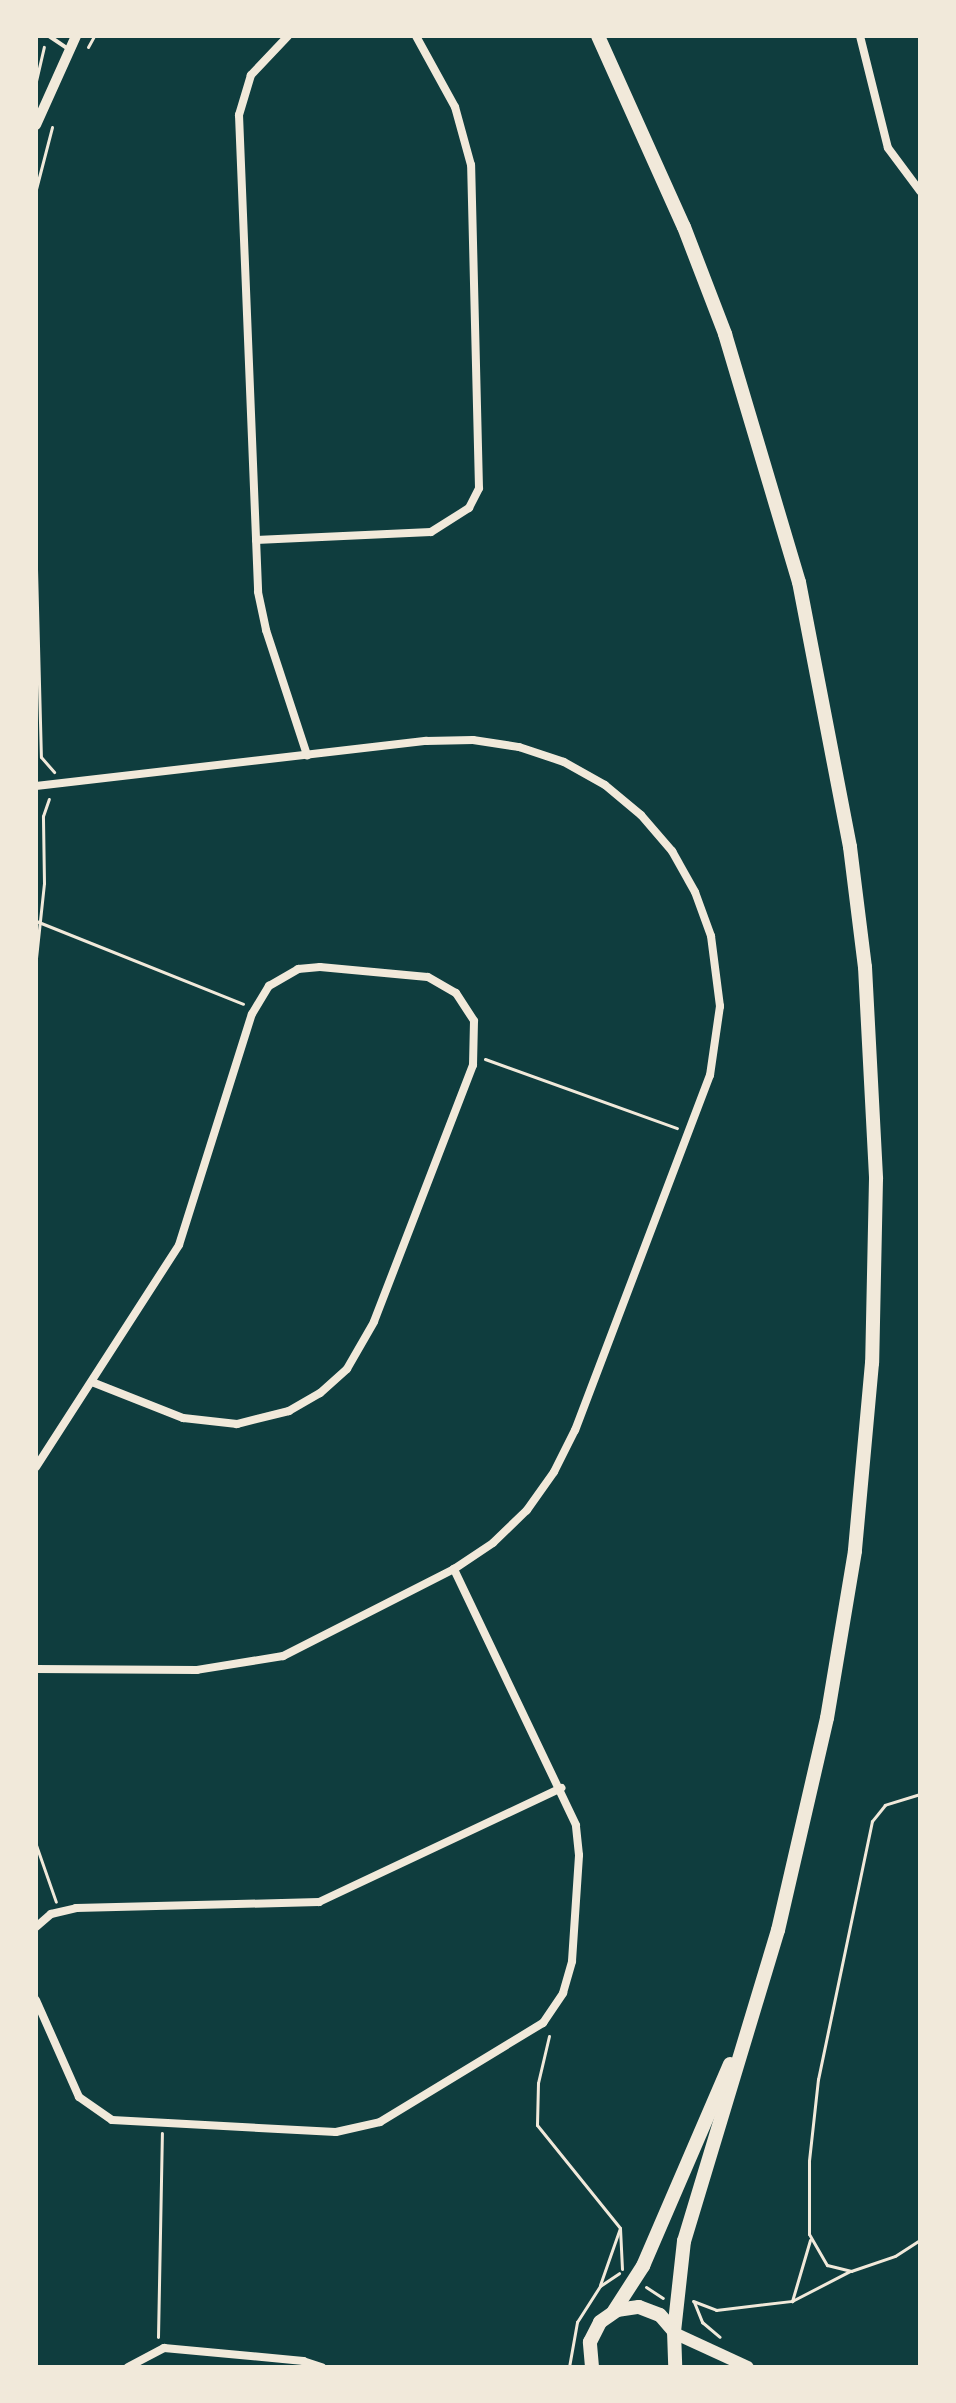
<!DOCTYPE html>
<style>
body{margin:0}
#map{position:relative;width:956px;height:2403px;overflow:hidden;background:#0f3d3e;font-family:Rubik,sans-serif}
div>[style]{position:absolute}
.path>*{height:3px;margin:-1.5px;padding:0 1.5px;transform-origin:1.5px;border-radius:1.5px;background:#f1e9da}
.service>*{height:4px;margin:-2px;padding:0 2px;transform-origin:2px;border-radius:2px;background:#f1e9da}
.minor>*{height:8px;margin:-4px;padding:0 4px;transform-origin:4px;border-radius:4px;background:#f1e9da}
.tertiary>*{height:10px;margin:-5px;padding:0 5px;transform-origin:5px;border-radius:5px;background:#f1e9da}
.secondary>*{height:12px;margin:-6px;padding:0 6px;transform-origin:6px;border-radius:6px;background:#f1e9da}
.primary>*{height:14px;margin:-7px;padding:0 7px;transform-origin:7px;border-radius:7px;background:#f1e9da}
span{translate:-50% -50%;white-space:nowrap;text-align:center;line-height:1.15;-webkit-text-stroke:7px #f1e9da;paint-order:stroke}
.frame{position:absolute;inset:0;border:38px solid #f1e9da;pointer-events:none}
</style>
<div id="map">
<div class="path">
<div style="left:88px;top:47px;width:13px;rotate:-61deg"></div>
<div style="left:36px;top:81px;width:35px;rotate:-77deg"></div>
<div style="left:36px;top:189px;width:64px;rotate:-75.5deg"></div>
<div style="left:36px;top:569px;width:188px;rotate:88.5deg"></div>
<div style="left:41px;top:757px;width:20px;rotate:49deg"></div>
<div style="left:36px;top:921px;width:223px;rotate:21.8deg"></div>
<div style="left:36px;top:958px;width:75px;rotate:-83.9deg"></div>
<div style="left:44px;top:883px;width:67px;rotate:-90.9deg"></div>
<div style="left:43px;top:816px;width:18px;rotate:-71deg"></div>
<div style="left:485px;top:1059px;width:204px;rotate:19.8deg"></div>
<div style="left:920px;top:1794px;width:37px;rotate:163deg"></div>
<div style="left:885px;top:1805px;width:21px;rotate:129deg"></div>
<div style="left:872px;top:1821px;width:264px;rotate:101.8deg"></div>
<div style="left:818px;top:2079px;width:82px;rotate:96.3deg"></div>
<div style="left:809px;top:2161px;width:73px;rotate:90deg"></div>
<div style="left:809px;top:2234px;width:36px;rotate:60deg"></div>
<div style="left:827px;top:2265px;width:25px;rotate:14deg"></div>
<div style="left:851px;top:2271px;width:46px;rotate:-18.8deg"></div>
<div style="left:895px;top:2256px;width:30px;rotate:-33deg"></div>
<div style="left:36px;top:1845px;width:60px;rotate:70.7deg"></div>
<div style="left:549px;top:2036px;width:48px;rotate:103.2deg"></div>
<div style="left:538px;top:2083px;width:42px;rotate:91.4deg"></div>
<div style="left:537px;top:2125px;width:132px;rotate:51.1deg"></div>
<div style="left:620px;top:2228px;width:41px;rotate:87.2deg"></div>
<div style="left:810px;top:2240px;width:64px;rotate:106.4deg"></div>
<div style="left:792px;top:2301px;width:65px;rotate:-27.3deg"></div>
<div style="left:600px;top:2285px;width:60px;rotate:-70.7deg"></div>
<div style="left:646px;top:2287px;width:20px;rotate:33deg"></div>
<div style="left:693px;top:2301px;width:25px;rotate:21deg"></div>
<div style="left:716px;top:2310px;width:77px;rotate:-6.8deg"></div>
<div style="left:694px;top:2302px;width:22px;rotate:68deg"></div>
<div style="left:702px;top:2322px;width:23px;rotate:40deg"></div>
<div style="left:158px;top:2337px;width:204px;rotate:-88.9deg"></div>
<div style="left:569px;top:2367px;width:46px;rotate:-79.9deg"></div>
<div style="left:577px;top:2322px;width:43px;rotate:-57.4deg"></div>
<div style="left:600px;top:2286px;width:23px;rotate:-34deg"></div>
</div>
<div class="service">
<div style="left:49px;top:36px;width:23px;rotate:34deg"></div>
</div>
<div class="minor">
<div style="left:288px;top:36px;width:54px;rotate:133.5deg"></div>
<div style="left:251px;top:75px;width:42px;rotate:106.7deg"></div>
<div style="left:239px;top:115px;width:477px;rotate:87.7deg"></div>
<div style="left:258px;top:592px;width:39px;rotate:78deg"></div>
<div style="left:266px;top:630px;width:132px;rotate:71.8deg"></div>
<div style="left:860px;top:36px;width:115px;rotate:76deg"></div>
<div style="left:888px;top:148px;width:54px;rotate:53.3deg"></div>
<div style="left:256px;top:540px;width:175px;rotate:-2.6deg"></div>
<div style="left:431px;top:532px;width:45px;rotate:-32.3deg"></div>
<div style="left:469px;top:508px;width:22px;rotate:-63deg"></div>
<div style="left:479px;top:488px;width:323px;rotate:-91.4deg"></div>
<div style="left:471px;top:165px;width:60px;rotate:-105.4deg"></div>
<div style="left:455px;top:107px;width:81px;rotate:-118.8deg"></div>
<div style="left:36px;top:786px;width:393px;rotate:-6.6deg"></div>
<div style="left:426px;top:741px;width:47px;rotate:-1.2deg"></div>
<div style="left:473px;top:740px;width:47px;rotate:8.7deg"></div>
<div style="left:519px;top:747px;width:47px;rotate:18.4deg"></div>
<div style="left:564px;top:762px;width:47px;rotate:29.3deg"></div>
<div style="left:605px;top:785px;width:47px;rotate:39.8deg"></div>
<div style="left:641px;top:815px;width:48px;rotate:49.3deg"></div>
<div style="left:672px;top:851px;width:47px;rotate:60.7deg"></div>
<div style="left:695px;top:892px;width:47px;rotate:70deg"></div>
<div style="left:711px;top:936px;width:71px;rotate:82.7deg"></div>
<div style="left:720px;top:1006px;width:70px;rotate:98.2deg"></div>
<div style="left:710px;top:1075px;width:380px;rotate:110.8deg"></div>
<div style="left:575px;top:1430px;width:47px;rotate:116.6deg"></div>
<div style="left:554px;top:1472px;width:47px;rotate:125.4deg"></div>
<div style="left:527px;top:1510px;width:47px;rotate:135.9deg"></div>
<div style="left:493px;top:1543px;width:47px;rotate:146.3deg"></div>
<div style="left:454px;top:1569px;width:192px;rotate:153deg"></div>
<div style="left:283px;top:1656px;width:87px;rotate:170.8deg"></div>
<div style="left:197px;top:1670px;width:161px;rotate:-179.6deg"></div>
<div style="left:36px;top:1467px;width:264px;rotate:-57.2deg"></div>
<div style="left:179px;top:1245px;width:242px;rotate:-72.5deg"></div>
<div style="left:252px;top:1014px;width:33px;rotate:-59deg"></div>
<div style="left:269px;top:986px;width:34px;rotate:-30deg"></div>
<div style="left:298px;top:969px;width:22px;rotate:-5deg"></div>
<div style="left:320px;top:967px;width:108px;rotate:5.3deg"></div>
<div style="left:428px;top:977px;width:32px;rotate:30deg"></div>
<div style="left:456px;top:993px;width:33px;rotate:57deg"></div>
<div style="left:474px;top:1021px;width:44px;rotate:91.3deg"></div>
<div style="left:473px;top:1065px;width:275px;rotate:111.1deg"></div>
<div style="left:374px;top:1322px;width:54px;rotate:119.9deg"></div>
<div style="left:347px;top:1369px;width:36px;rotate:138deg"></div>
<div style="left:320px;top:1393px;width:36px;rotate:150deg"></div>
<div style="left:289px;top:1411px;width:54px;rotate:166deg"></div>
<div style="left:237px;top:1424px;width:54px;rotate:-173.7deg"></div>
<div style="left:183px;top:1418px;width:98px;rotate:-158.4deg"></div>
<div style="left:36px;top:1927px;width:20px;rotate:-41deg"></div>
<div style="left:51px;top:1914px;width:26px;rotate:-13deg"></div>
<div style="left:76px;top:1908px;width:243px;rotate:-1.4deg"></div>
<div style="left:319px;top:1902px;width:268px;rotate:-25.2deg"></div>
<div style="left:36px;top:2000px;width:106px;rotate:66.1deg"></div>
<div style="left:79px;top:2097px;width:40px;rotate:34.9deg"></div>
<div style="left:112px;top:2120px;width:224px;rotate:3.1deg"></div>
<div style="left:336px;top:2132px;width:45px;rotate:-12.8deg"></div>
<div style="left:380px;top:2122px;width:191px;rotate:-31.3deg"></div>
<div style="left:543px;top:2023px;width:36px;rotate:-56deg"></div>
<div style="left:563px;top:1993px;width:33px;rotate:-74deg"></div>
<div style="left:572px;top:1961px;width:106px;rotate:-86.2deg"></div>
<div style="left:579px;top:1855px;width:30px;rotate:-96deg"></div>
<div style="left:576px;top:1825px;width:284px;rotate:-115.5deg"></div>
<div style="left:128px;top:2367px;width:41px;rotate:-27.8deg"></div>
<div style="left:164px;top:2348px;width:140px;rotate:5.3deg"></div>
<div style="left:303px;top:2361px;width:20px;rotate:18deg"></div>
</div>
<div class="tertiary">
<div style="left:36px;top:125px;width:98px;rotate:-65.8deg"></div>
</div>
<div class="secondary">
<div style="left:674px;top:2333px;width:81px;rotate:24.7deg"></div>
</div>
<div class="primary">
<div style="left:598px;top:36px;width:209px;rotate:65.8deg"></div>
<div style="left:684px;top:227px;width:115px;rotate:69deg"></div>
<div style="left:725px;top:334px;width:259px;rotate:73.4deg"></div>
<div style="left:799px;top:582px;width:270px;rotate:79.1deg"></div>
<div style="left:850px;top:847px;width:121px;rotate:82.9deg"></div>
<div style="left:865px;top:967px;width:212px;rotate:87deg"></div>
<div style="left:876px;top:1179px;width:184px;rotate:91.2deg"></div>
<div style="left:872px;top:1363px;width:189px;rotate:95.2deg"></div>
<div style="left:855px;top:1551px;width:169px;rotate:99.5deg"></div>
<div style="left:827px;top:1718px;width:218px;rotate:103deg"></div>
<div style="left:778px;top:1930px;width:325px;rotate:106.8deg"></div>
<div style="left:684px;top:2241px;width:91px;rotate:96.3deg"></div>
<div style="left:614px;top:2311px;width:54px;rotate:-57.2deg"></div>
<div style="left:643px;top:2266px;width:220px;rotate:-66.7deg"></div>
<div style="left:592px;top:2367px;width:25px;rotate:-95deg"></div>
<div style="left:590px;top:2342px;width:22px;rotate:-63deg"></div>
<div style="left:600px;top:2322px;width:21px;rotate:-35deg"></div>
<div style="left:617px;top:2310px;width:22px;rotate:-8deg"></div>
<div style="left:639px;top:2307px;width:22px;rotate:21deg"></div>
<div style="left:660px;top:2315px;width:21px;rotate:49deg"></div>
<div style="left:674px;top:2331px;width:36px;rotate:88deg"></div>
</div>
<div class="frame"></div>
</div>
